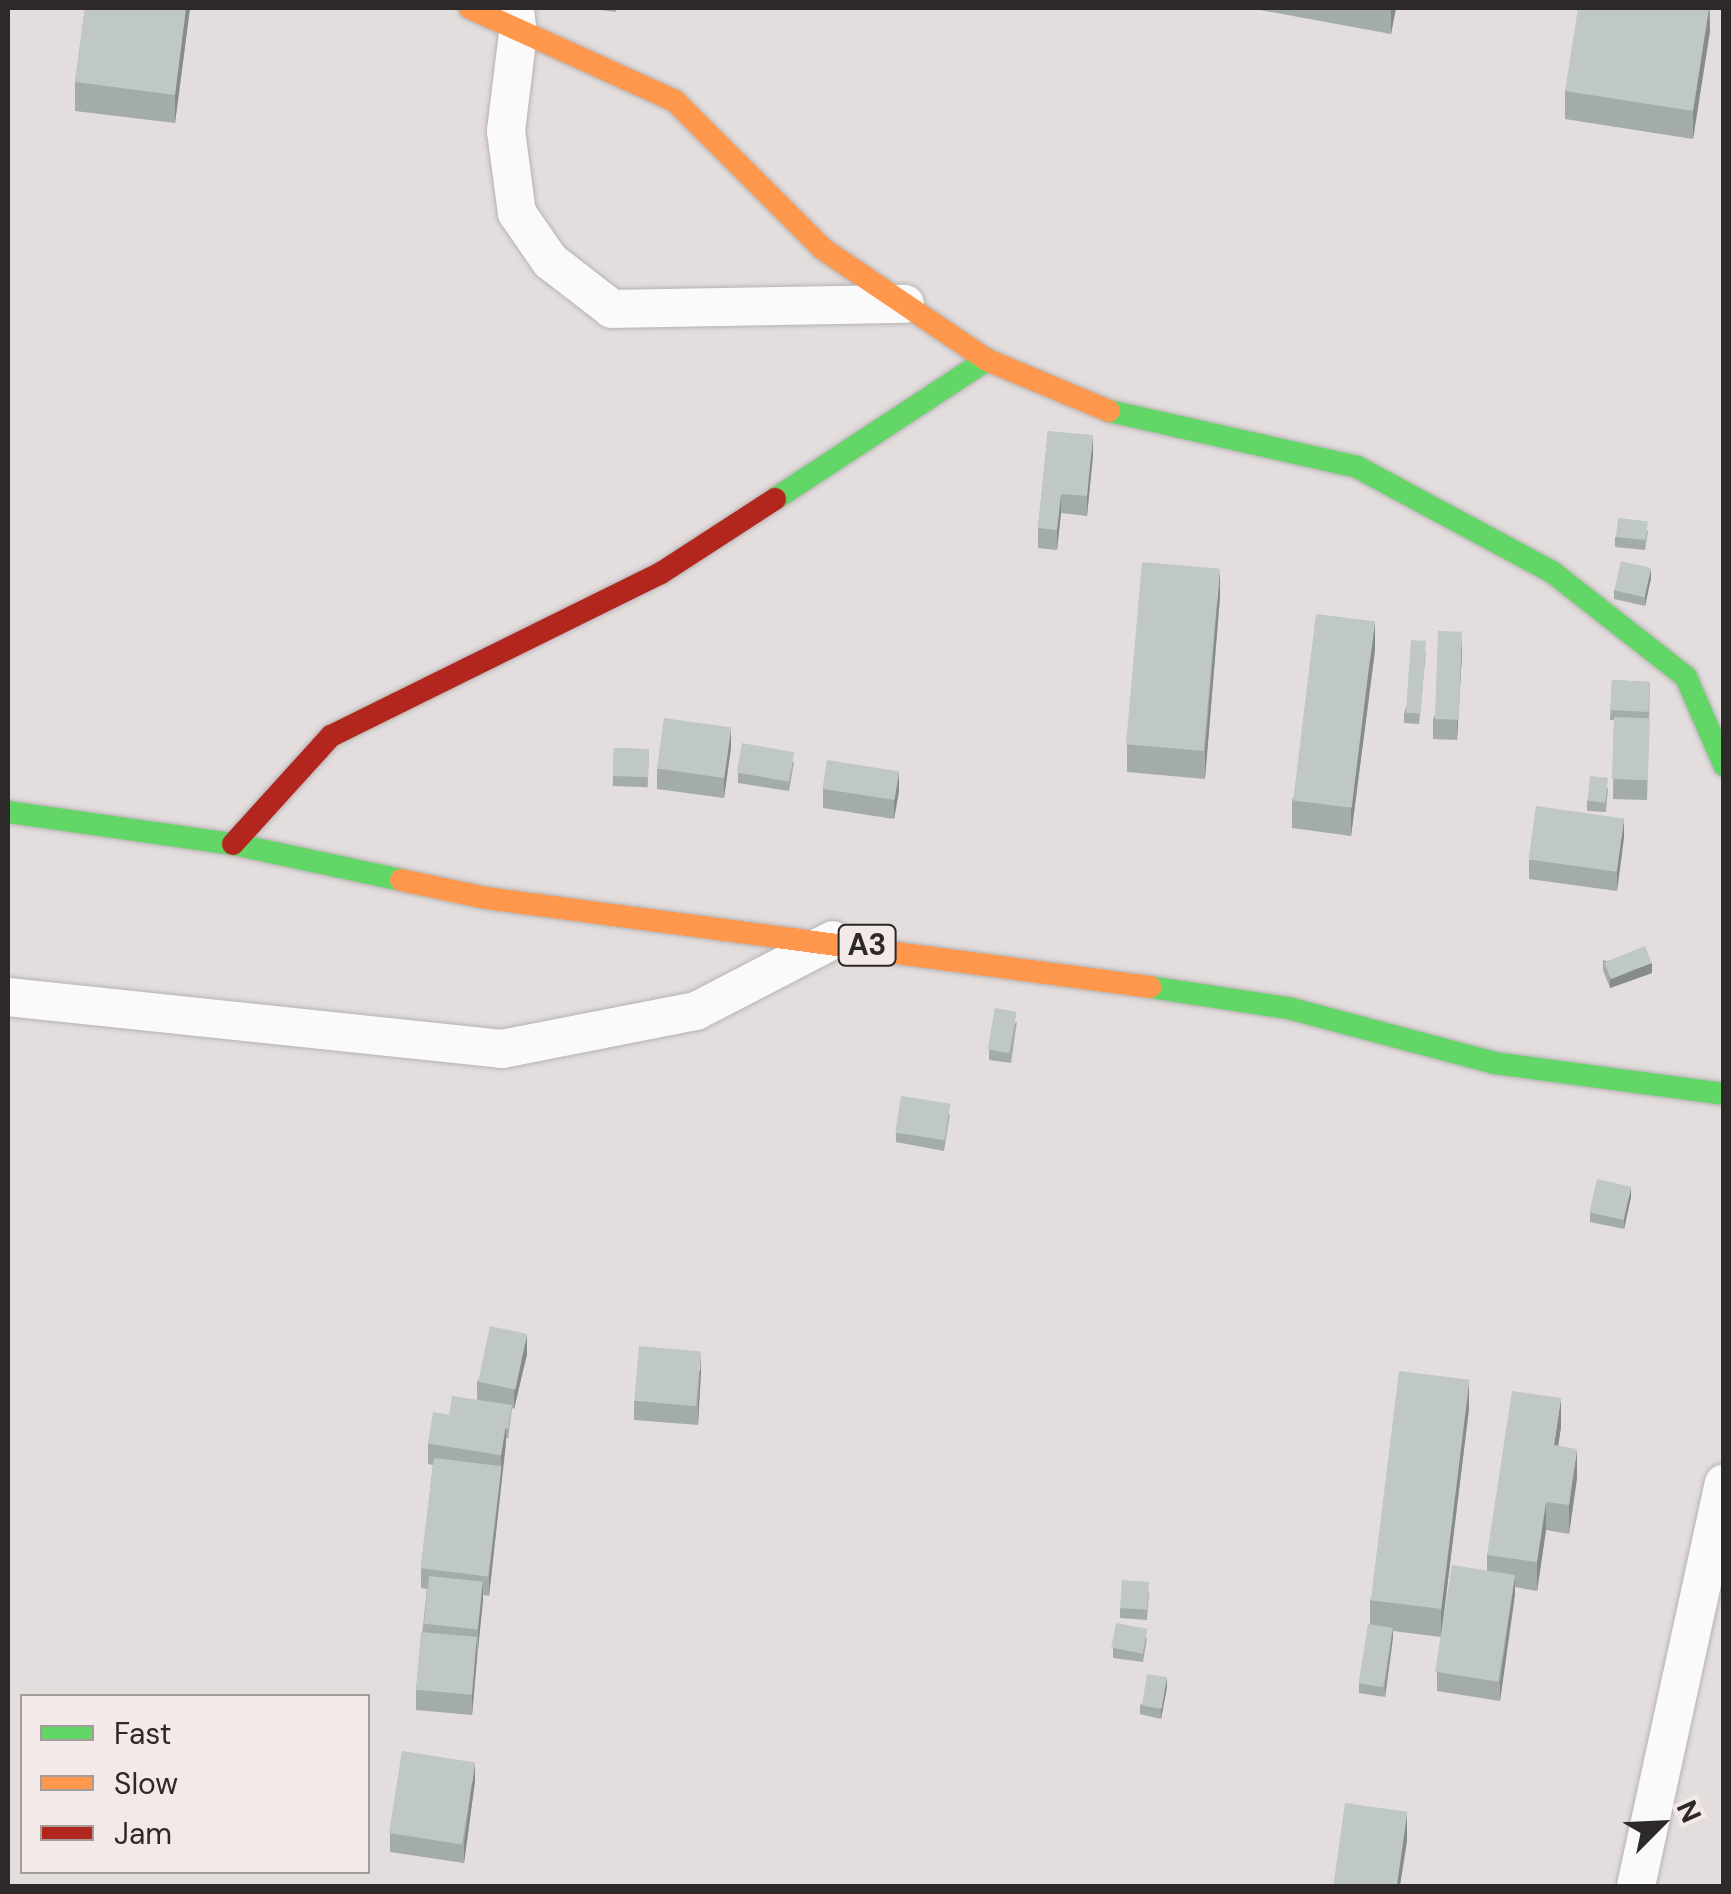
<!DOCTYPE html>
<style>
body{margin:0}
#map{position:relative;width:1731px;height:1894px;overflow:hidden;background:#e3dddd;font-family:"DM Sans",sans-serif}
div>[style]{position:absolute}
.roads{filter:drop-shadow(0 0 2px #b6b2b2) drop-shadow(0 0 2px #b6b2b2)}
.street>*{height:38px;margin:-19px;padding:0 19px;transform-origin:19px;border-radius:19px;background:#fbfafa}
.fast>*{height:22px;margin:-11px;padding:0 11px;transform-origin:11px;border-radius:11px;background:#63d668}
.slow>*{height:22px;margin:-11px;padding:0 11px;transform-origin:11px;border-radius:11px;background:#ff974d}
.jam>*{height:22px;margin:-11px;padding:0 11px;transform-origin:11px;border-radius:11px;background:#b3261e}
.wall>*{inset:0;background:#a4aca7;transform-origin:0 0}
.shaded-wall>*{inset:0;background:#868c88}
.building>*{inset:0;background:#bfc8c2;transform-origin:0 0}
span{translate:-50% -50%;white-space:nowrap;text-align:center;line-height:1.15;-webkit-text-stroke:10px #f3e9e7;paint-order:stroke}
.shield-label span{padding:2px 8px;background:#f3e9e7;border:2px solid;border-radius:8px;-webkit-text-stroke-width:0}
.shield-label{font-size:30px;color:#2d2928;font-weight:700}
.frame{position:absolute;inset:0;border:10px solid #2d2928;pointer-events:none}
.legend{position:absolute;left:20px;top:1694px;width:350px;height:180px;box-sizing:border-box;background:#f3e9e7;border:2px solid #a49c9b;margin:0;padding:12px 18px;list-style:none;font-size:30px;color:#2d2928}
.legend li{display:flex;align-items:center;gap:20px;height:50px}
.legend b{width:50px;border:2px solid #a49c9b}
.north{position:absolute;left:1611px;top:1774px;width:100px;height:100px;-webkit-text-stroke:8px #f3e9e7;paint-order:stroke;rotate:66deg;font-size:28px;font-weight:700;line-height:40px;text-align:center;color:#2d2928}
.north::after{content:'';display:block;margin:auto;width:35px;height:45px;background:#2d2928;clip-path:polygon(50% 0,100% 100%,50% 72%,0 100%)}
</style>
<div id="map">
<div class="roads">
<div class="street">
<div style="left:515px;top:10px;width:23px;rotate:83deg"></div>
<div style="left:518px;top:33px;width:99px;rotate:97deg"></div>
<div style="left:506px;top:131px;width:83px;rotate:82.4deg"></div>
<div style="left:517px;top:213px;width:58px;rotate:55.5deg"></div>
<div style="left:550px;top:261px;width:78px;rotate:37.7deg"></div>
<div style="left:612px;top:309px;width:293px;rotate:-1deg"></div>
<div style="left:8px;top:997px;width:497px;rotate:6deg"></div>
<div style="left:502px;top:1049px;width:198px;rotate:-11.1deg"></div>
<div style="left:696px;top:1011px;width:154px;rotate:-27.4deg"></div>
<div style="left:1636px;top:1886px;width:412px;rotate:-77.7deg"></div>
</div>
<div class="fast">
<div style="left:1109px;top:411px;width:254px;rotate:12.7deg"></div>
<div style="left:1357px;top:467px;width:221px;rotate:28.3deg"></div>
<div style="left:1552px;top:572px;width:170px;rotate:38.1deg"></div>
<div style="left:1686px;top:677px;width:96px;rotate:66.6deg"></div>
<div style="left:775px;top:499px;width:254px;rotate:-33.3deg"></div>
<div style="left:8px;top:812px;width:227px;rotate:8.1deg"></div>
<div style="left:233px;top:844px;width:172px;rotate:12.1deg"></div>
<div style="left:1150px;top:987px;width:140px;rotate:8.7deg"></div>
<div style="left:1288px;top:1008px;width:214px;rotate:14.9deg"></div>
<div style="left:1495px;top:1063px;width:231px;rotate:7.7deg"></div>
</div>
<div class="slow">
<div style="left:470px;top:8px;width:225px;rotate:24.4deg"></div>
<div style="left:675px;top:101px;width:209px;rotate:45deg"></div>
<div style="left:823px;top:249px;width:198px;rotate:34.1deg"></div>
<div style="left:987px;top:360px;width:132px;rotate:22.7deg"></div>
<div style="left:401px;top:880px;width:87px;rotate:12deg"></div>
<div style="left:486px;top:898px;width:670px;rotate:7.63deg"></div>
</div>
<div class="jam">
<div style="left:233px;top:844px;width:146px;rotate:-47.8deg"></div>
<div style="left:331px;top:736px;width:368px;rotate:-26.3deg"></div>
<div style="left:661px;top:573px;width:136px;rotate:-33deg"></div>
</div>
</div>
<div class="wall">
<div style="clip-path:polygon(85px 8px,190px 8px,175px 123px,75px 111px,75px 82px)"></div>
<div style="clip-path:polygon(600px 8px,616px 8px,616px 12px,600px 10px)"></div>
<div style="clip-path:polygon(1249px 8px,1396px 8px,1391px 34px)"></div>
<div style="clip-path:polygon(1710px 8px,1710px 31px,1693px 139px,1565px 119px,1565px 91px)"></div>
<div style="clip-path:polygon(1048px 431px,1093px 455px,1087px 516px,1061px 513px,1057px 550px,1038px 548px,1038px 528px)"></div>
<div style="clip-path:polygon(1648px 531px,1645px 550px,1615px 547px,1615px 537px)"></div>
<div style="clip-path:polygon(1651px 578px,1645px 606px,1614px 599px,1614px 590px)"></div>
<div style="clip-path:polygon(1220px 597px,1205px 779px,1127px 772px,1127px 744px)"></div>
<div style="clip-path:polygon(1375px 650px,1351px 836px,1292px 828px,1292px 800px)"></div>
<div style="clip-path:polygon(1426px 651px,1419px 724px,1404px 723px,1404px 713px)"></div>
<div style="clip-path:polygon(1462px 652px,1457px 740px,1433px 739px,1433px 719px)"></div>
<div style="clip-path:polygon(1612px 680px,1650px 682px,1647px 800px,1613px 799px,1614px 720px,1610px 720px)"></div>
<div style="clip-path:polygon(731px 747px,724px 798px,657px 789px,657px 769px)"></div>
<div style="left:614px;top:748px;width:35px;height:38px;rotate:2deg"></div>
<div style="clip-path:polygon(794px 762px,789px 791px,738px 783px,738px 773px)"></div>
<div style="clip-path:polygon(1608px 788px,1606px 812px,1587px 811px,1587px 801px)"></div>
<div style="clip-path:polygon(823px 789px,899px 791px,894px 819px,823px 808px)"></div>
<div style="clip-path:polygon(1624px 837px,1617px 891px,1529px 879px,1529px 860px)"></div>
<div style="clip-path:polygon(1603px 960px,1652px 973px,1610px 988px,1603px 970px)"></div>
<div style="clip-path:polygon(1017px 1021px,1011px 1063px,989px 1060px,989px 1050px)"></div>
<div style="clip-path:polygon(950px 1114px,944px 1151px,896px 1142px,896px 1133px)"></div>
<div style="clip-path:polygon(1631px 1197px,1624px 1229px,1590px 1222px,1590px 1212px)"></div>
<div style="clip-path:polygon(527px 1354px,514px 1409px,512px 1408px,508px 1439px,506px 1438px,489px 1596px,483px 1595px,472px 1715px,416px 1710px,416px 1690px,427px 1589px,421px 1588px,421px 1568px,433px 1465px,428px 1464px,428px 1444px,449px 1415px,477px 1400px,477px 1381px)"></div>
<div style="clip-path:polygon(701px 1370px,698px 1425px,634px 1420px,634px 1401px)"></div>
<div style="clip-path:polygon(1469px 1409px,1441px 1637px,1393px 1631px,1385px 1697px,1359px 1693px,1359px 1683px,1370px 1624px,1370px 1600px)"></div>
<div style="clip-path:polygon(1561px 1427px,1558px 1446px,1577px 1478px,1569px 1534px,1546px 1530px,1537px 1591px,1515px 1587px,1500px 1701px,1437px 1691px,1437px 1672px,1487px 1571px,1487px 1555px)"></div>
<div style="clip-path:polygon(1149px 1592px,1147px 1620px,1120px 1618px,1120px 1608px)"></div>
<div style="clip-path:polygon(1147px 1638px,1143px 1662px,1113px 1658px,1113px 1648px)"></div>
<div style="clip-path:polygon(1167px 1687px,1161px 1719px,1140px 1714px,1140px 1705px)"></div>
<div style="clip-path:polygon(475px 1781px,464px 1863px,390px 1852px,390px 1833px)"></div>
</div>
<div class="shaded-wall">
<div style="clip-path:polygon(186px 8px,190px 8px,175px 123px,175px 95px)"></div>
<div style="clip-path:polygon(1391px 8px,1396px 8px,1391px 34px)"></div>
<div style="clip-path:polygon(1709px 8px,1710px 31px,1693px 139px,1693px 111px)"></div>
<div style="clip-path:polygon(1093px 435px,1093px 455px,1087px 516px,1087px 496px)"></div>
<div style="clip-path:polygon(1061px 494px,1061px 513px,1057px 550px,1057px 530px)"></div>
<div style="clip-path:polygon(1651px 568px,1651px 578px,1645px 606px,1645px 596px)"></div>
<div style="clip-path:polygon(1220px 569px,1220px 597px,1205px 779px,1205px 751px)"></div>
<div style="clip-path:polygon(1375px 621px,1375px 650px,1351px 836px,1351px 808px)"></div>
<div style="clip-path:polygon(1462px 632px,1462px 652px,1457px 740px,1457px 721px)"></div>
<div style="clip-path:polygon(731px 727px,731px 747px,724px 798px,724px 778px)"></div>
<div style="clip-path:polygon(899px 771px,899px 791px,894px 819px,894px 800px)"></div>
<div style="clip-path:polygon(1624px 818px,1624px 837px,1617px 891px,1617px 872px)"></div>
<div style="clip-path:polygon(1652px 963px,1652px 973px,1610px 988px,1610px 978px)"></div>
<div style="clip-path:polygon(1631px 1187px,1631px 1197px,1624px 1229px,1624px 1220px)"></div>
<div style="clip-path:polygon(527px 1334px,527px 1354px,514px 1409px,514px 1390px)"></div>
<div style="clip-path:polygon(701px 1351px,701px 1370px,698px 1425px,698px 1406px)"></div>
<div style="clip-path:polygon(1469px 1380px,1469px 1409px,1441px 1637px,1441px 1608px)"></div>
<div style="clip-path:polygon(1561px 1398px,1561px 1427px,1554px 1474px,1554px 1445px)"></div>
<div style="clip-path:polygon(506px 1424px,506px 1443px,489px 1596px,489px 1577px,501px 1472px,501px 1456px)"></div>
<div style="clip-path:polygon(1577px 1449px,1577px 1478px,1569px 1534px,1569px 1505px)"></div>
<div style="clip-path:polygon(1546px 1502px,1546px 1530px,1537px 1591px,1537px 1562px)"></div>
<div style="clip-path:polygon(1515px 1575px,1515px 1595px,1500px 1701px,1500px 1681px)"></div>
<div style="clip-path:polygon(483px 1582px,483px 1601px,478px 1649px,478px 1630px)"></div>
<div style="clip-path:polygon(1393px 1628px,1393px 1638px,1385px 1697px,1385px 1687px)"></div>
<div style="clip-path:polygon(477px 1637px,477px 1657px,472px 1715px,472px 1696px)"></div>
<div style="clip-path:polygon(1167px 1677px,1167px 1687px,1161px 1719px,1161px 1709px)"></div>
<div style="clip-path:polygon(475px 1762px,475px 1781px,464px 1863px,464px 1843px)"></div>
<div style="clip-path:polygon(1407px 1812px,1407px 1841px,1400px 1886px,1395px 1886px)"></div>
</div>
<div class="building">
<div style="clip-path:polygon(85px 8px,186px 8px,175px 95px,75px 82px)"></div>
<div style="clip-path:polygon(1578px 8px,1709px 8px,1693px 111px,1565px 91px)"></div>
<div style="clip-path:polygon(1048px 431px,1093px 435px,1087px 496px,1061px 494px,1057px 530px,1038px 528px)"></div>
<div style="left:1618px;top:518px;width:30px;height:19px;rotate:6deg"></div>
<div style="left:1621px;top:561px;width:31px;height:30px;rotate:13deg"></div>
<div style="left:1142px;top:562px;width:78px;height:183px;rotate:5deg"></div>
<div style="left:1316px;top:614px;width:59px;height:188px;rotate:7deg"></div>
<div style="left:1438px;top:631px;width:24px;height:88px;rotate:2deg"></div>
<div style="left:1411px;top:640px;width:15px;height:73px;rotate:4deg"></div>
<div style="left:1612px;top:680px;width:38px;height:30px;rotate:3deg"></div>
<div style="left:1614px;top:717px;width:36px;height:62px;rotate:2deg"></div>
<div style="left:664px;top:718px;width:68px;height:51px;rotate:8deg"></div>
<div style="left:742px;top:743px;width:53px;height:30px;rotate:10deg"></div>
<div style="left:614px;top:748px;width:35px;height:28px;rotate:2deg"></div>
<div style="left:827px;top:760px;width:73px;height:29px;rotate:9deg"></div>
<div style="left:1590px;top:776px;width:18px;height:25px;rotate:6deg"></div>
<div style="left:1536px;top:806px;width:89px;height:54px;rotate:8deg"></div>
<div style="left:1645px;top:946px;width:18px;height:44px;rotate:68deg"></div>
<div style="left:995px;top:1008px;width:22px;height:42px;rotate:10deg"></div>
<div style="left:901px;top:1096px;width:50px;height:37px;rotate:9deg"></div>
<div style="left:1597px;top:1179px;width:35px;height:34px;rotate:13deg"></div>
<div style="left:490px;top:1326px;width:38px;height:57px;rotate:12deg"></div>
<div style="left:639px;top:1346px;width:62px;height:55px;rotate:5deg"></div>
<div style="left:1399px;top:1371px;width:71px;height:231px;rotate:7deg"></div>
<div style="clip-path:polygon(1512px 1391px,1561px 1398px,1554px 1445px,1577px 1449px,1569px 1505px,1546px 1502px,1537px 1562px,1487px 1555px)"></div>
<div style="clip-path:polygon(452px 1396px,512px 1405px,508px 1429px,505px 1428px,506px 1424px,449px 1415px)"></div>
<div style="left:433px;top:1412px;width:74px;height:32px;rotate:9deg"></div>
<div style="left:434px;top:1458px;width:68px;height:111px;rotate:7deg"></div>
<div style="left:1452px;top:1565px;width:64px;height:108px;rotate:9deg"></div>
<div style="left:429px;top:1576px;width:54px;height:48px;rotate:6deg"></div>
<div style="left:1122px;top:1580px;width:27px;height:28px;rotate:4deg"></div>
<div style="left:1116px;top:1623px;width:32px;height:25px;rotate:11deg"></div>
<div style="left:1368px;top:1624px;width:25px;height:60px;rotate:9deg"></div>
<div style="left:421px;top:1632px;width:56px;height:58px;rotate:5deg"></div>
<div style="left:1147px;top:1674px;width:20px;height:32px;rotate:9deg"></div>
<div style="left:402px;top:1751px;width:74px;height:83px;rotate:9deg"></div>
<div style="left:1345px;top:1803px;width:63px;height:84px;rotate:8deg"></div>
</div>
<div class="shield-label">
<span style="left:867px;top:945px">A3</span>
</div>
<div class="frame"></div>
<ul class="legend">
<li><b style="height:12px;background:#63d668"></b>Fast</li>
<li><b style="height:12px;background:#ff974d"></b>Slow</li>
<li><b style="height:12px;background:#b3261e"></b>Jam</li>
</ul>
<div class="north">N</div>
</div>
